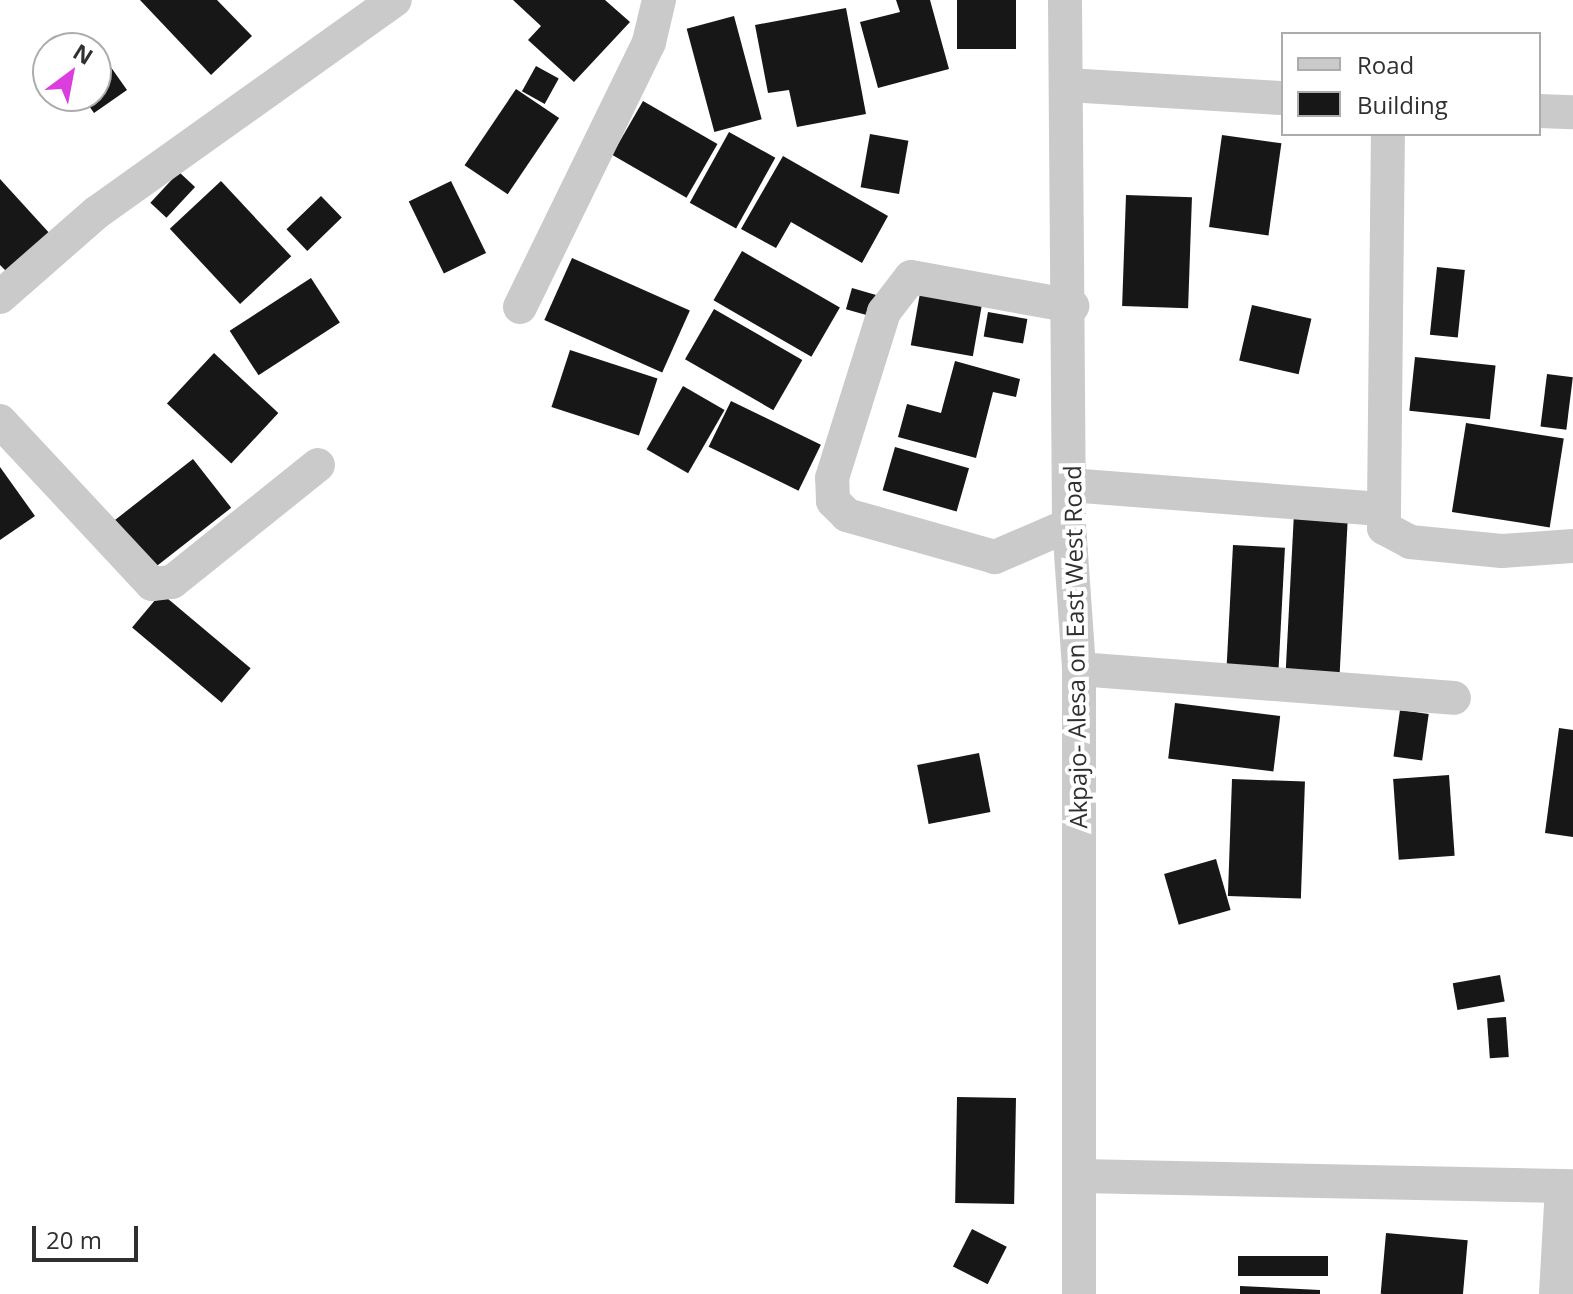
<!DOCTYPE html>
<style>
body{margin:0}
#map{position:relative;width:1573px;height:1294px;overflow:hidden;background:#fff;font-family:"Open Sans",sans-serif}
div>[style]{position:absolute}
.building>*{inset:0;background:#171717;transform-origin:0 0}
.minor>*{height:34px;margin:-17px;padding:0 17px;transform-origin:17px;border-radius:17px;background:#cacaca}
span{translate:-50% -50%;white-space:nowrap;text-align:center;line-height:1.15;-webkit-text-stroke:8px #fff;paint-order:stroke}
.street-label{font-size:24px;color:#303030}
.legend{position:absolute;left:1281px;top:32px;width:260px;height:104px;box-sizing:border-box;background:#fff;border:2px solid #acacac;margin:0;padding:10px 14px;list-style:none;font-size:24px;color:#303030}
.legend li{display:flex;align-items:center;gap:16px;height:40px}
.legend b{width:40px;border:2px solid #acacac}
.north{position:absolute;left:32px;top:32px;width:80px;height:80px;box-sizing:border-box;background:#fff;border:2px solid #acacac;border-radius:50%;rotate:32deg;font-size:22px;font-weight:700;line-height:32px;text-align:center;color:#303030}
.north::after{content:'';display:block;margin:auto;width:28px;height:36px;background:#da3edc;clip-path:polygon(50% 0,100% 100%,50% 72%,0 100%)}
.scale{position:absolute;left:32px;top:1226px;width:106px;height:36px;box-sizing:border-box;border:4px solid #303030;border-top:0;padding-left:10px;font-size:24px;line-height:28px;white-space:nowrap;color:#303030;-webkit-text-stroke:6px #fff;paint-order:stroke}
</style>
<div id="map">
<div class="building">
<div style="clip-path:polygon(140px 0,217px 0,252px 36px,211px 75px)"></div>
<div style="clip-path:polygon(513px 0,605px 0,630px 22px,574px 82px,528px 40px,541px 26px)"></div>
<div style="clip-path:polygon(896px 0,930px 0,949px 69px,878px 88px,860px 22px,900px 12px)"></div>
<div style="left:957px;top:0;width:59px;height:49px"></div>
<div style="clip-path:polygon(846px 8px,866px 114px,797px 127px,789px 90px,768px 93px,755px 25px)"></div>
<div style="left:734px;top:16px;width:107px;height:49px;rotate:75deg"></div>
<div style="clip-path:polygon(96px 46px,127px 90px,94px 113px,82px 96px,96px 96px)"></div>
<div style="left:536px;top:66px;width:26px;height:29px;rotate:29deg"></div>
<div style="left:516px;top:89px;width:52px;height:92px;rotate:34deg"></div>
<div style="left:643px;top:101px;width:86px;height:62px;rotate:30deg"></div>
<div style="left:729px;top:132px;width:53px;height:81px;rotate:29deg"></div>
<div style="left:870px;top:134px;width:39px;height:54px;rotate:10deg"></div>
<div style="left:1222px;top:135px;width:60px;height:93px;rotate:8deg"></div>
<div style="clip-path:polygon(783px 156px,888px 216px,862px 263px,791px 222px,776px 248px,741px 229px)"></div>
<div style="left:179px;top:172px;width:22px;height:42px;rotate:43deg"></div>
<div style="clip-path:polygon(0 179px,52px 236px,10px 275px,0 265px)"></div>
<div style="left:221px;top:181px;width:103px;height:70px;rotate:47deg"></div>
<div style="left:451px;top:181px;width:80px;height:47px;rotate:64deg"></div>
<div style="left:1126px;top:195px;width:66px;height:111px;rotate:2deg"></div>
<div style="left:321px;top:196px;width:30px;height:48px;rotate:46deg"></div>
<div style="left:742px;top:251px;width:113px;height:57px;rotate:30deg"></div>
<div style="left:572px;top:258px;width:129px;height:68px;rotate:24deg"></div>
<div style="left:1437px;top:267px;width:28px;height:68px;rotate:6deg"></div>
<div style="left:311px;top:278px;width:53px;height:97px;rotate:57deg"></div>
<div style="left:852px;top:288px;width:25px;height:22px;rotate:16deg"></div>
<div style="left:920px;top:293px;width:63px;height:53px;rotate:10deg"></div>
<div style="left:1252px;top:305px;width:61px;height:57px;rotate:13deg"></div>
<div style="left:714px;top:309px;width:102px;height:58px;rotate:30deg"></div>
<div style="left:988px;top:312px;width:40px;height:25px;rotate:10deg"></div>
<div style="left:570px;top:350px;width:92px;height:60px;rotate:18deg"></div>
<div style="left:214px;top:353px;width:88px;height:69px;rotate:43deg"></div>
<div style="left:1415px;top:357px;width:81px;height:54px;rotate:6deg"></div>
<div style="clip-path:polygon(955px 361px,1020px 379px,1016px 397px,993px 392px,976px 458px,898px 437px,907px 404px,941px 413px)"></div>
<div style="left:1547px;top:374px;width:26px;height:53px;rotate:7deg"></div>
<div style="left:683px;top:386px;width:48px;height:73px;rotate:30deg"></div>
<div style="left:731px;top:401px;width:100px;height:51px;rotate:26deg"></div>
<div style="left:1466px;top:423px;width:99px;height:90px;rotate:9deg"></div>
<div style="left:895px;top:447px;width:77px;height:45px;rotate:16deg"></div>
<div style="left:193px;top:459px;width:62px;height:103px;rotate:52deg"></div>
<div style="clip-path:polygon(0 467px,35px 516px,0 540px)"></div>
<div style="left:1294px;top:513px;width:54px;height:159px;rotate:3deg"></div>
<div style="left:1233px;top:545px;width:52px;height:121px;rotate:3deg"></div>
<div style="left:161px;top:593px;width:117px;height:45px;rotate:40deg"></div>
<div style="left:1175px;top:703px;width:106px;height:56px;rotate:7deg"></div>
<div style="left:1400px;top:710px;width:29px;height:47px;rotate:8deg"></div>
<div style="clip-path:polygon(1559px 728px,1573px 730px,1573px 837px,1545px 833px)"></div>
<div style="left:979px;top:753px;width:60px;height:63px;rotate:79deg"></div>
<div style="left:1449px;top:775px;width:81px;height:56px;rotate:86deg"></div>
<div style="left:1232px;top:779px;width:73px;height:117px;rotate:2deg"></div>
<div style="left:1216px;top:859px;width:53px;height:54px;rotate:74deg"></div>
<div style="left:1500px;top:975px;width:27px;height:48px;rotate:80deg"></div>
<div style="left:1506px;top:1017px;width:40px;height:19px;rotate:86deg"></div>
<div style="left:957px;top:1097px;width:59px;height:106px;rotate:1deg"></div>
<div style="left:972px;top:1229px;width:39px;height:42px;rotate:27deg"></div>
<div style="left:1386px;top:1233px;width:82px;height:61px;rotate:5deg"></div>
<div style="left:1328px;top:1256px;width:20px;height:90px;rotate:90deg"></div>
<div style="clip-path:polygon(1240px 1286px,1320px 1290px,1320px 1294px,1240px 1294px)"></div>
</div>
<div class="minor">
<div style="left:1065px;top:0;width:525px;rotate:89.56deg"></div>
<div style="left:1069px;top:525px;width:144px;rotate:86deg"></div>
<div style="left:1079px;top:669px;width:625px;rotate:90deg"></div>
<div style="left:1068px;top:85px;width:215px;rotate:3.5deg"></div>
<div style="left:1539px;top:111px;width:34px;rotate:2deg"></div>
<div style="left:0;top:297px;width:128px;rotate:-41.2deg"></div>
<div style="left:96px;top:213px;width:367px;rotate:-35.5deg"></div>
<div style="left:520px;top:307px;width:295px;rotate:-64deg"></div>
<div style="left:649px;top:42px;width:43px;rotate:-76.6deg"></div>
<div style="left:0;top:421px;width:223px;rotate:47deg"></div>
<div style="left:152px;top:584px;width:20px;rotate:-6deg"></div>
<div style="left:172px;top:582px;width:187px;rotate:-38.7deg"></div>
<div style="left:1069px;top:485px;width:316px;rotate:4.4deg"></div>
<div style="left:1384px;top:509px;width:19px;rotate:90deg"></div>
<div style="left:1384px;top:528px;width:30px;rotate:28deg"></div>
<div style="left:1410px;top:542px;width:92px;rotate:5.6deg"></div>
<div style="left:1502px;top:551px;width:71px;rotate:-4deg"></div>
<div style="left:1384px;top:509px;width:375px;rotate:-89.4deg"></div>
<div style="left:1069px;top:525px;width:81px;rotate:156.6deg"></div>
<div style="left:995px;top:557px;width:154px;rotate:-164.2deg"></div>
<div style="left:847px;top:515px;width:20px;rotate:-135deg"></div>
<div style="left:833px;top:501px;width:23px;rotate:-92deg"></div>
<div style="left:832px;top:478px;width:174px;rotate:-72.6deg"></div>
<div style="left:884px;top:312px;width:44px;rotate:-52.4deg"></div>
<div style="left:911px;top:277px;width:164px;rotate:10.2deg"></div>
<div style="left:1079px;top:669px;width:376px;rotate:4.4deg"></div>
<div style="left:1080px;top:1176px;width:493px;rotate:1.2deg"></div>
<div style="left:1556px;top:1294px;width:108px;rotate:-86.8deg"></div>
</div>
<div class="street-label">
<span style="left:1075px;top:647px;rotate:-91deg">Akpajo- Alesa on East West Road</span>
</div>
<ul class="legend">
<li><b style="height:10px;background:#cacaca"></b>Road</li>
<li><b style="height:22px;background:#171717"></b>Building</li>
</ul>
<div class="north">N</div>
<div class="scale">20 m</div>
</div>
